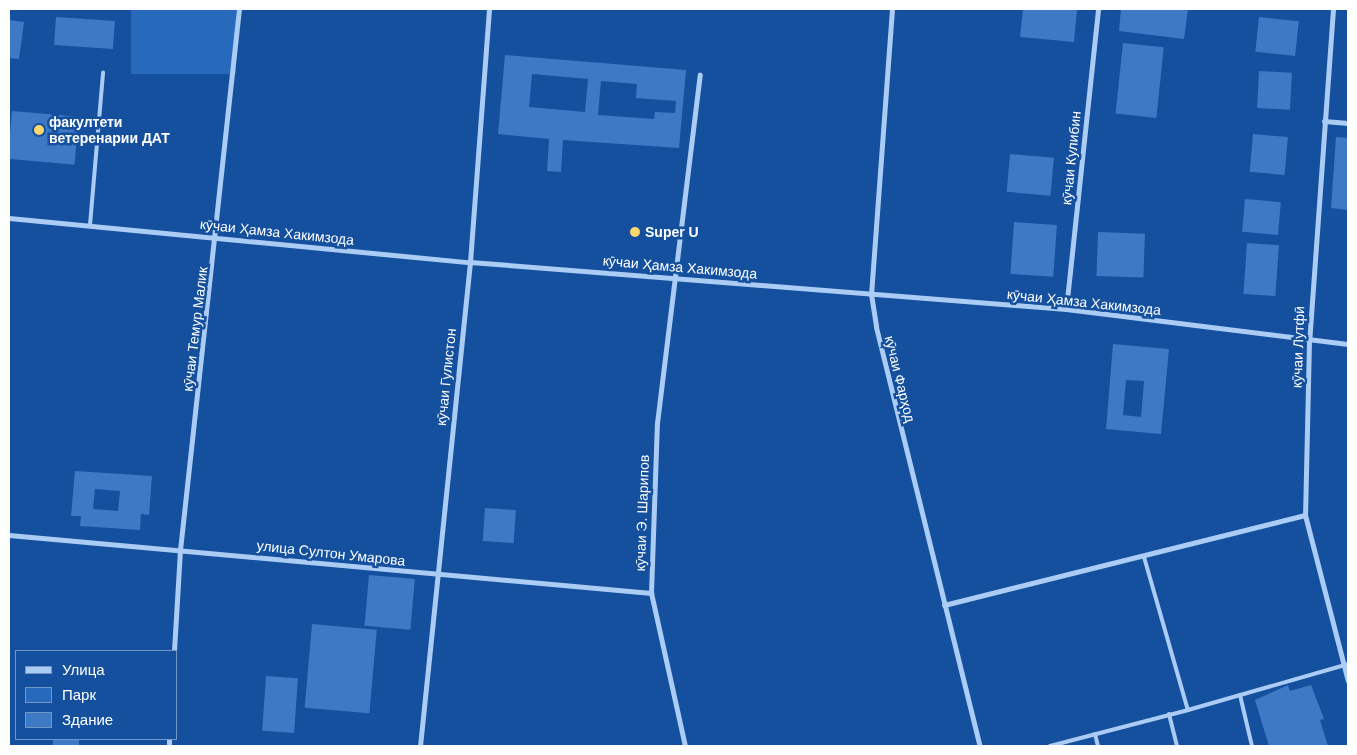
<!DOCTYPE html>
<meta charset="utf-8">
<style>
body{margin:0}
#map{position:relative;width:1357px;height:755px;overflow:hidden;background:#14509e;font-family:Arial,sans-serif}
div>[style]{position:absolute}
.green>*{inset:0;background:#276abc;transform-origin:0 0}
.building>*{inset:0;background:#3d79c5;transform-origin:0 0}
.service>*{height:4px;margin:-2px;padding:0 2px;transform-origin:2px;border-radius:2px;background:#abccf4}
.minor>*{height:5px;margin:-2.5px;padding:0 2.5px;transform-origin:2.5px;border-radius:2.5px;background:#abccf4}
.dots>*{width:14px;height:14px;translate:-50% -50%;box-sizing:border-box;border:2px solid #14509e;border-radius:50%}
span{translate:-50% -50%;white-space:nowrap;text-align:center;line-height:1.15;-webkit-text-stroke:5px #14509e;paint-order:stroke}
.poi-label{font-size:14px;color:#fff;font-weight:700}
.left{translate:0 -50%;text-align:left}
.street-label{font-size:14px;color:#fff}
.frame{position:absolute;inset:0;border:10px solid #fff;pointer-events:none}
.legend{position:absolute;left:15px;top:650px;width:162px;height:90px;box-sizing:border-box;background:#14509e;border:1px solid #7296c5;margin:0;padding:6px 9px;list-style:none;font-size:15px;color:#fff}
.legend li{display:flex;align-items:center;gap:10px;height:25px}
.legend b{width:25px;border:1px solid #7296c5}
</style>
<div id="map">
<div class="green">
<div style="left:131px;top:9px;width:105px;height:65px"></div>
</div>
<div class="building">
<div style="clip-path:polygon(1023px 9px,1077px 9px,1074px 42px,1020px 37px)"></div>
<div style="clip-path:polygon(1121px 9px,1188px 9px,1184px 39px,1119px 31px)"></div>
<div style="left:56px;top:17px;width:59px;height:28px;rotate:4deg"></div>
<div style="left:1259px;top:17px;width:40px;height:35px;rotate:6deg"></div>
<div style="clip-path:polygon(9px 20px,24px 22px,19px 59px,9px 58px)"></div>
<div style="left:1123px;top:43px;width:41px;height:71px;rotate:6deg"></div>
<div style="clip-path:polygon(evenodd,505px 55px,686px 70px,679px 148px,563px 140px,561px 172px,547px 171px,549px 139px,498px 134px,505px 55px,532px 74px,588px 79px,585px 112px,529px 107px,532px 74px,505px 55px,601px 81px,637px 84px,636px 98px,676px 101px,675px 113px,655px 112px,654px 119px,598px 115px,601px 81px)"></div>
<div style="left:1259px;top:71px;width:33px;height:37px;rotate:3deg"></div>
<div style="left:12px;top:111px;width:67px;height:48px;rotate:5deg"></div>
<div style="left:1253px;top:134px;width:35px;height:38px;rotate:5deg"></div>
<div style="clip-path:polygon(1336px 137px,1348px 138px,1348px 210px,1331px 208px)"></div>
<div style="left:1010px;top:154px;width:44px;height:38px;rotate:5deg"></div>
<div style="left:1245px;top:199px;width:36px;height:33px;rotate:5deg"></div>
<div style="left:1014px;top:222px;width:43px;height:52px;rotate:4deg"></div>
<div style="left:1098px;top:232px;width:47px;height:44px;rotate:2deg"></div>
<div style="left:1247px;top:243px;width:32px;height:51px;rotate:4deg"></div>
<div style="clip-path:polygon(evenodd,1113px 344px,1169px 349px,1161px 434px,1106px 429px,1113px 344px,1126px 380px,1144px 381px,1141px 417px,1123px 415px,1126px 380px)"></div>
<div style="clip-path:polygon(evenodd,75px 471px,152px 476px,149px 515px,141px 514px,140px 530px,80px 526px,81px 516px,71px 516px,75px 471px,95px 489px,120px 491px,118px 511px,93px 509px,95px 489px)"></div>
<div style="left:485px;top:508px;width:31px;height:33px;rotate:4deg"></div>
<div style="left:369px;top:575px;width:46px;height:51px;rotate:5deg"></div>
<div style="left:312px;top:624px;width:65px;height:84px;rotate:5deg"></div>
<div style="left:266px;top:676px;width:32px;height:55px;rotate:4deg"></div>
<div style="clip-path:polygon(1288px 685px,1290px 691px,1311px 685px,1324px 719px,1320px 720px,1328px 746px,1269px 746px,1255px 700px)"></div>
<div style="left:53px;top:739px;width:26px;height:7px"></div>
</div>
<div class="service">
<div style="left:90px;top:225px;width:153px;rotate:-85.1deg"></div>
<div style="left:1144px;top:557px;width:159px;rotate:74deg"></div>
<div style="left:1188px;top:710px;width:166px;rotate:-16deg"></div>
<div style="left:1240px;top:695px;width:52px;rotate:76.8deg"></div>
<div style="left:1169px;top:714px;width:33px;rotate:76deg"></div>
<div style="left:1095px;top:734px;width:12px;rotate:76deg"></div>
<div style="left:1050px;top:746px;width:143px;rotate:-14.6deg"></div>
</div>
<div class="minor">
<div style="left:892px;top:9px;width:286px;rotate:94.2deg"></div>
<div style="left:871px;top:294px;width:33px;rotate:81deg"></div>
<div style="left:876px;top:327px;width:432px;rotate:76.1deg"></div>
<div style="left:1333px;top:9px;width:333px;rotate:94.1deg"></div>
<div style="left:1309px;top:341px;width:174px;rotate:91.3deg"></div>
<div style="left:1305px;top:515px;width:171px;rotate:75.5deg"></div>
<div style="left:1324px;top:121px;width:24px;rotate:5deg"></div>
<div style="left:9px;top:218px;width:463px;rotate:5.5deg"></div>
<div style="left:470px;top:262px;width:598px;rotate:4.51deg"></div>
<div style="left:1066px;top:309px;width:284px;rotate:7.1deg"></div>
<div style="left:1066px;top:309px;width:302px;rotate:-83.9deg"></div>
<div style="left:9px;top:535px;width:645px;rotate:5.16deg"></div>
<div style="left:944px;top:605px;width:372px;rotate:-14deg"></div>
<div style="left:174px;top:651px;width:101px;rotate:-86.6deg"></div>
<div style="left:180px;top:550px;width:544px;rotate:-83.78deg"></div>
<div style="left:169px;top:746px;width:7px;rotate:-90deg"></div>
<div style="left:420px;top:746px;width:487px;rotate:-84.1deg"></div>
<div style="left:470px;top:262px;width:254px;rotate:-85.7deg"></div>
<div style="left:685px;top:746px;width:157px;rotate:-102.5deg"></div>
<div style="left:651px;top:593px;width:170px;rotate:-88deg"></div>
<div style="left:657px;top:423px;width:351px;rotate:-83deg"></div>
</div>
<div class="dots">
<div style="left:39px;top:130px;background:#ffd56e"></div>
<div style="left:635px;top:232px;background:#ffd56e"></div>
</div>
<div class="poi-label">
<span class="left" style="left:49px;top:130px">факултети<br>ветеренарии ДАТ</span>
<span class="left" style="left:645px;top:232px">Super U</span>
</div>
<div class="street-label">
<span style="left:1071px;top:158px;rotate:-84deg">кӯчаи Кулибин</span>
<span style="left:277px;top:232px;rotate:6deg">кӯчаи Ҳамза Хакимзода</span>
<span style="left:680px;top:267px;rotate:5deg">кӯчаи Ҳамза Хакимзода</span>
<span style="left:1084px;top:302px;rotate:6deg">кӯчаи Ҳамза Хакимзода</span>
<span style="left:195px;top:329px;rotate:-83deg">кӯчаи Темур Малик</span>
<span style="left:1298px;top:347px;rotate:-88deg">кӯчаи Лутфӣ</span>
<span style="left:446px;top:377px;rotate:-84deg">кӯчаи Гулистон</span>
<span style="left:900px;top:379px;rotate:76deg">кӯчаи Фарҳод</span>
<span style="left:642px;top:513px;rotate:-88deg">кӯчаи Э. Шарипов</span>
<span style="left:331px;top:553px;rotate:6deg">улица Султон Умарова</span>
</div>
<div class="frame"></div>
<ul class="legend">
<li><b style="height:6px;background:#abccf4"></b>Улица</li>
<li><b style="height:14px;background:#276abc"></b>Парк</li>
<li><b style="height:14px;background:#3d79c5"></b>Здание</li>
</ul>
</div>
